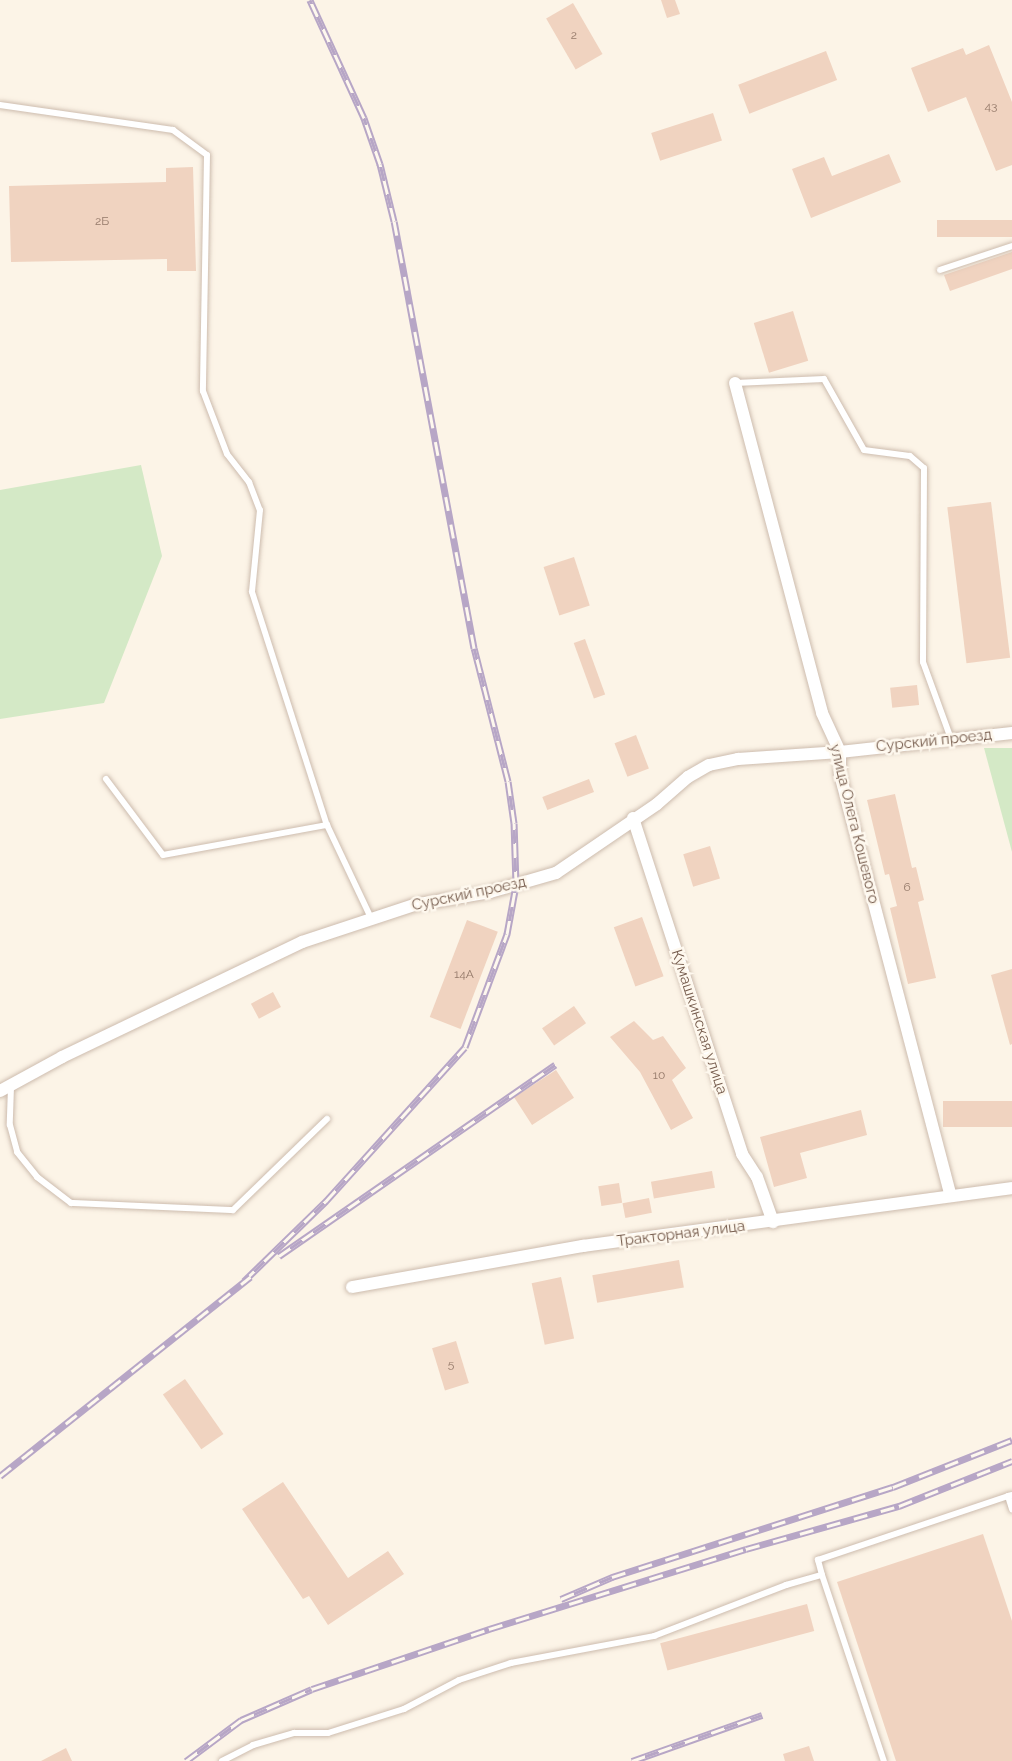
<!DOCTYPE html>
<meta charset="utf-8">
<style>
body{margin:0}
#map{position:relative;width:1012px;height:1761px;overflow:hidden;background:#fcf4e7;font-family:Raleway,sans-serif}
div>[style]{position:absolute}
.green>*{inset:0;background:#d4e9c6}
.building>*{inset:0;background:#f0d3c0;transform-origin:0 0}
.roads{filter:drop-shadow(0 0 2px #cdbcae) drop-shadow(0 0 2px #cdbcae)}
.lane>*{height:6px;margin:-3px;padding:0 3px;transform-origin:3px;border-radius:3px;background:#fff}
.street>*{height:12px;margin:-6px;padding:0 6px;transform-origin:6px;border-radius:6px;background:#fff}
.rail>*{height:7px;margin-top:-3.5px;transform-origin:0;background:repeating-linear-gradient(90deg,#fef8ee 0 14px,#b7a6c6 0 28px);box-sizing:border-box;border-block:2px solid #b7a6c6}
span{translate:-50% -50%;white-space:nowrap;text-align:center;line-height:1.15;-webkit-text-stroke:5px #fef8ee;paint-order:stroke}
.number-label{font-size:12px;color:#947969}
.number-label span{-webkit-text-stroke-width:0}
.street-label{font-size:15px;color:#755b4c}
</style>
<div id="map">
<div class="green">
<div style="clip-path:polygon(141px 465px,162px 556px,104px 703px,0 719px,0 490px)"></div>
<div style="clip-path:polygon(984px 748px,1012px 748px,1012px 852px)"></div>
</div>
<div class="building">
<div style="clip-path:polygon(661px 0,675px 0,680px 14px,667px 18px)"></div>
<div style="left:573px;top:3px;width:59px;height:31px;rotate:60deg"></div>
<div style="clip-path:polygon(989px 45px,1012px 102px,1012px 165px,996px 171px,966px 97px,928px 112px,911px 68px,963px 48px,966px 55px)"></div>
<div style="left:826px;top:51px;width:31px;height:94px;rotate:69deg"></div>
<div style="left:713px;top:113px;width:29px;height:65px;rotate:72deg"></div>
<div style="clip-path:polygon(889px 154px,901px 182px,811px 218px,792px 169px,824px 157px,832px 176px)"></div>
<div style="clip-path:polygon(193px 167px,196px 271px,167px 271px,167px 259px,11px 262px,9px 186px,166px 182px,166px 168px)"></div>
<div style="left:1012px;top:220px;width:17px;height:75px;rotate:90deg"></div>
<div style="clip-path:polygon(1012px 252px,1012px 269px,950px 291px,944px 275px)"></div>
<div style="left:793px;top:311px;width:52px;height:41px;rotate:73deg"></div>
<div style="left:991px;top:502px;width:157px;height:44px;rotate:83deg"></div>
<div style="left:574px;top:557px;width:51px;height:32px;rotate:72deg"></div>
<div style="left:585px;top:639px;width:59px;height:12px;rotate:70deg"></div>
<div style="left:917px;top:685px;width:20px;height:27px;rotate:84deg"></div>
<div style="left:636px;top:735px;width:36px;height:23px;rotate:69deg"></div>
<div style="left:589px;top:779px;width:14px;height:50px;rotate:69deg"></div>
<div style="clip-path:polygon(895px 794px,912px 868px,916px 867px,924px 900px,918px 902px,936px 978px,908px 984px,890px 908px,897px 906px,889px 874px,885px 875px,867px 800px)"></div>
<div style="left:710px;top:846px;width:34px;height:28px;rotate:73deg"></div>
<div style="left:642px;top:917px;width:63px;height:30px;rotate:70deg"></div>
<div style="left:467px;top:920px;width:33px;height:104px;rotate:21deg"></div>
<div style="clip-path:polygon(1012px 969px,1012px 1044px,1010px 1045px,991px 975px)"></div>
<div style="left:273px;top:992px;width:17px;height:25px;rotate:62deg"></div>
<div style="left:574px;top:1006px;width:21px;height:39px;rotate:55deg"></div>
<div style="clip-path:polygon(634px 1021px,653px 1040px,663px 1036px,686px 1068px,672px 1080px,693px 1118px,671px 1130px,640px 1072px,610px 1037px)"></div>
<div style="left:556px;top:1070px;width:33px;height:50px;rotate:57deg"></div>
<div style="left:1012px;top:1101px;width:26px;height:69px;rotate:90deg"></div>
<div style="clip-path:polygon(861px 1110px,867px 1135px,800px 1153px,807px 1178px,774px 1187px,760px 1137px)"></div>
<div style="left:712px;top:1171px;width:17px;height:62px;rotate:80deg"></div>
<div style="left:619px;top:1183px;width:20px;height:21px;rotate:81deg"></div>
<div style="left:649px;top:1198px;width:15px;height:27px;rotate:79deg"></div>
<div style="left:679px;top:1260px;width:28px;height:88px;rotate:80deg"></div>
<div style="left:561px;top:1277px;width:63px;height:30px;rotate:78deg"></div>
<div style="left:456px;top:1341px;width:44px;height:25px;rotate:73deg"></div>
<div style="left:185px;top:1379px;width:67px;height:27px;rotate:55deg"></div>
<div style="clip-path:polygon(283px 1482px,348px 1578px,388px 1551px,404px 1574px,328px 1625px,309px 1596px,303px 1599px,242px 1509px)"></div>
<div style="clip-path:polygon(983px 1534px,1012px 1621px,1012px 1761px,896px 1761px,837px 1582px)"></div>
<div style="left:807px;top:1604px;width:28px;height:152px;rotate:75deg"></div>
<div style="clip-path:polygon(809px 1746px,814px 1761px,785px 1761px,783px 1754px)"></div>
<div style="clip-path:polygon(66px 1748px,72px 1761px,41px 1761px)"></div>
</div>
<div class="roads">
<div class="lane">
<div style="left:0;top:105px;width:175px;rotate:8.2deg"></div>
<div style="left:173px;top:130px;width:42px;rotate:36.3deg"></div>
<div style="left:207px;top:155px;width:236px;rotate:91deg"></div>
<div style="left:203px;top:391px;width:67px;rotate:69.1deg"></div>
<div style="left:227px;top:454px;width:36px;rotate:52deg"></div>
<div style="left:249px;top:482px;width:30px;rotate:69deg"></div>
<div style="left:260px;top:510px;width:82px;rotate:95.6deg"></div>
<div style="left:252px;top:592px;width:245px;rotate:72.2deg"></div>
<div style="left:327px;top:825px;width:103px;rotate:64.7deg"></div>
<div style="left:940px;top:270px;width:76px;rotate:-18.4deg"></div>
<div style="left:735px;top:383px;width:89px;rotate:-2.6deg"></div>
<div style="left:824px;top:379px;width:81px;rotate:60.6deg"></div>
<div style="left:864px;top:450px;width:46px;rotate:7.4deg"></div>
<div style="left:910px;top:456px;width:18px;rotate:41deg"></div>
<div style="left:924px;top:468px;width:194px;rotate:90.3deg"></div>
<div style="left:923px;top:662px;width:82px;rotate:70deg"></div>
<div style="left:106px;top:779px;width:95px;rotate:53.1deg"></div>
<div style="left:163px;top:855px;width:167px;rotate:-10.4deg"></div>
<div style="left:11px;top:1087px;width:38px;rotate:92deg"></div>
<div style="left:10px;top:1125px;width:28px;rotate:75deg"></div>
<div style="left:17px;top:1152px;width:32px;rotate:51deg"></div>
<div style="left:37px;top:1177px;width:43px;rotate:37.4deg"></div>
<div style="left:71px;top:1203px;width:162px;rotate:2.5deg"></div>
<div style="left:233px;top:1210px;width:131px;rotate:-44.1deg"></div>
<div style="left:1012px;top:1495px;width:4px;rotate:166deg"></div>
<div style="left:1008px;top:1496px;width:14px;rotate:73deg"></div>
<div style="left:822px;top:1575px;width:196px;rotate:71.6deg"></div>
<div style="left:222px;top:1761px;width:35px;rotate:-27deg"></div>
<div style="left:253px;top:1745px;width:43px;rotate:-16.3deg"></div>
<div style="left:294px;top:1733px;width:34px"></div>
<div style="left:328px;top:1733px;width:80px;rotate:-17.5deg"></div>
<div style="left:404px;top:1709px;width:62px;rotate:-27.8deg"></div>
<div style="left:459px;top:1680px;width:55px;rotate:-18.1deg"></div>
<div style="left:511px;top:1663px;width:146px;rotate:-10.7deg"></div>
<div style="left:654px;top:1636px;width:142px;rotate:-21.1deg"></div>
<div style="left:786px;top:1585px;width:37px;rotate:-16deg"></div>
<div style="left:822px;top:1575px;width:16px;rotate:-105deg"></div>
<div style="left:818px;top:1560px;width:200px;rotate:-18.6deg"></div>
</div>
<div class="street">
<div style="left:735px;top:383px;width:341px;rotate:75.2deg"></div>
<div style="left:822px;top:713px;width:43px;rotate:65.2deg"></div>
<div style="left:840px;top:752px;width:22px;rotate:90deg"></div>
<div style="left:840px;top:774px;width:436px;rotate:75.3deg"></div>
<div style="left:633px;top:818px;width:353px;rotate:72deg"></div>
<div style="left:742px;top:1154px;width:27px;rotate:57deg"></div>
<div style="left:757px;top:1177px;width:48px;rotate:70.4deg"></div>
<div style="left:0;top:1091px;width:71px;rotate:-28.7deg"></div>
<div style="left:62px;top:1057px;width:266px;rotate:-25.6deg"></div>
<div style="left:302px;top:942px;width:118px;rotate:-18.3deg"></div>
<div style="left:414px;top:905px;width:77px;rotate:-9.7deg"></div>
<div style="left:490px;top:892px;width:69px;rotate:-16.1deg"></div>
<div style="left:556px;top:873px;width:122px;rotate:-34.3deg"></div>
<div style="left:657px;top:804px;width:41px;rotate:-41.1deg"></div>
<div style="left:688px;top:777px;width:24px;rotate:-30deg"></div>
<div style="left:709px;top:765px;width:30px;rotate:-12deg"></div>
<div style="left:738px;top:759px;width:102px;rotate:-3.9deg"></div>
<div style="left:840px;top:752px;width:173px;rotate:-6.3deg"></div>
<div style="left:352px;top:1287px;width:235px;rotate:-10.1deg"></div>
<div style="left:583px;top:1246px;width:433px;rotate:-7.7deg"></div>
</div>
</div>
<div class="rail">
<div style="left:279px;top:1256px;width:336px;rotate:-34.7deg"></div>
<div style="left:244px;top:1281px;width:115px;rotate:-44.3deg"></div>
<div style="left:326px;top:1201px;width:207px;rotate:-47.9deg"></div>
<div style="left:465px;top:1047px;width:121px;rotate:-69.6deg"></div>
<div style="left:507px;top:934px;width:50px;rotate:-79.6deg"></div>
<div style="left:516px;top:885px;width:62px;rotate:-91.8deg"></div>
<div style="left:514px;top:823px;width:42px;rotate:-98.1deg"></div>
<div style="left:508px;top:781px;width:137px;rotate:-104.3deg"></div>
<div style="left:474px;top:648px;width:434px;rotate:-100.6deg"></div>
<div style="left:394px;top:221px;width:59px;rotate:-103.8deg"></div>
<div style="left:380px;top:164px;width:49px;rotate:-109.2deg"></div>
<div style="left:364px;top:118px;width:130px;rotate:-114.6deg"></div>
<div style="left:0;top:1476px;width:320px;rotate:-38.5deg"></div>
<div style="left:561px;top:1599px;width:56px;rotate:-23.3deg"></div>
<div style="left:612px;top:1577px;width:295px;rotate:-17.8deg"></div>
<div style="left:893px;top:1487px;width:128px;rotate:-21.6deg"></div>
<div style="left:186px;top:1761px;width:69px;rotate:-36.7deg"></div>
<div style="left:241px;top:1720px;width:77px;rotate:-23.6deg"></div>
<div style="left:312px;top:1689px;width:187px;rotate:-18.7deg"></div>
<div style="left:489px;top:1629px;width:269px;rotate:-17.3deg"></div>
<div style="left:746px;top:1549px;width:159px;rotate:-15.7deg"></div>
<div style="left:899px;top:1506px;width:122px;rotate:-21.7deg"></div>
<div style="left:632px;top:1761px;width:138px;rotate:-19.5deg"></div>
</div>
<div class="number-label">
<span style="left:574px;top:36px">2</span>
<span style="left:991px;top:107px">43</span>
<span style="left:102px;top:222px">2Б</span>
<span style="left:907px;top:888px">6</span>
<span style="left:464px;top:975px">14А</span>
<span style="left:659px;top:1076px">10</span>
<span style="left:451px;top:1365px">5</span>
</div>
<div class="street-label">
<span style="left:934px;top:741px;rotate:-6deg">Сурский проезд</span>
<span style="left:854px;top:824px;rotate:76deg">улица Олега Кошевого</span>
<span style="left:469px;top:894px;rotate:-12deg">Сурский проезд</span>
<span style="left:699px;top:1022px;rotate:72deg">Кумашкинская улица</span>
<span style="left:681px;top:1234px;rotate:-7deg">Тракторная улица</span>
</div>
</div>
